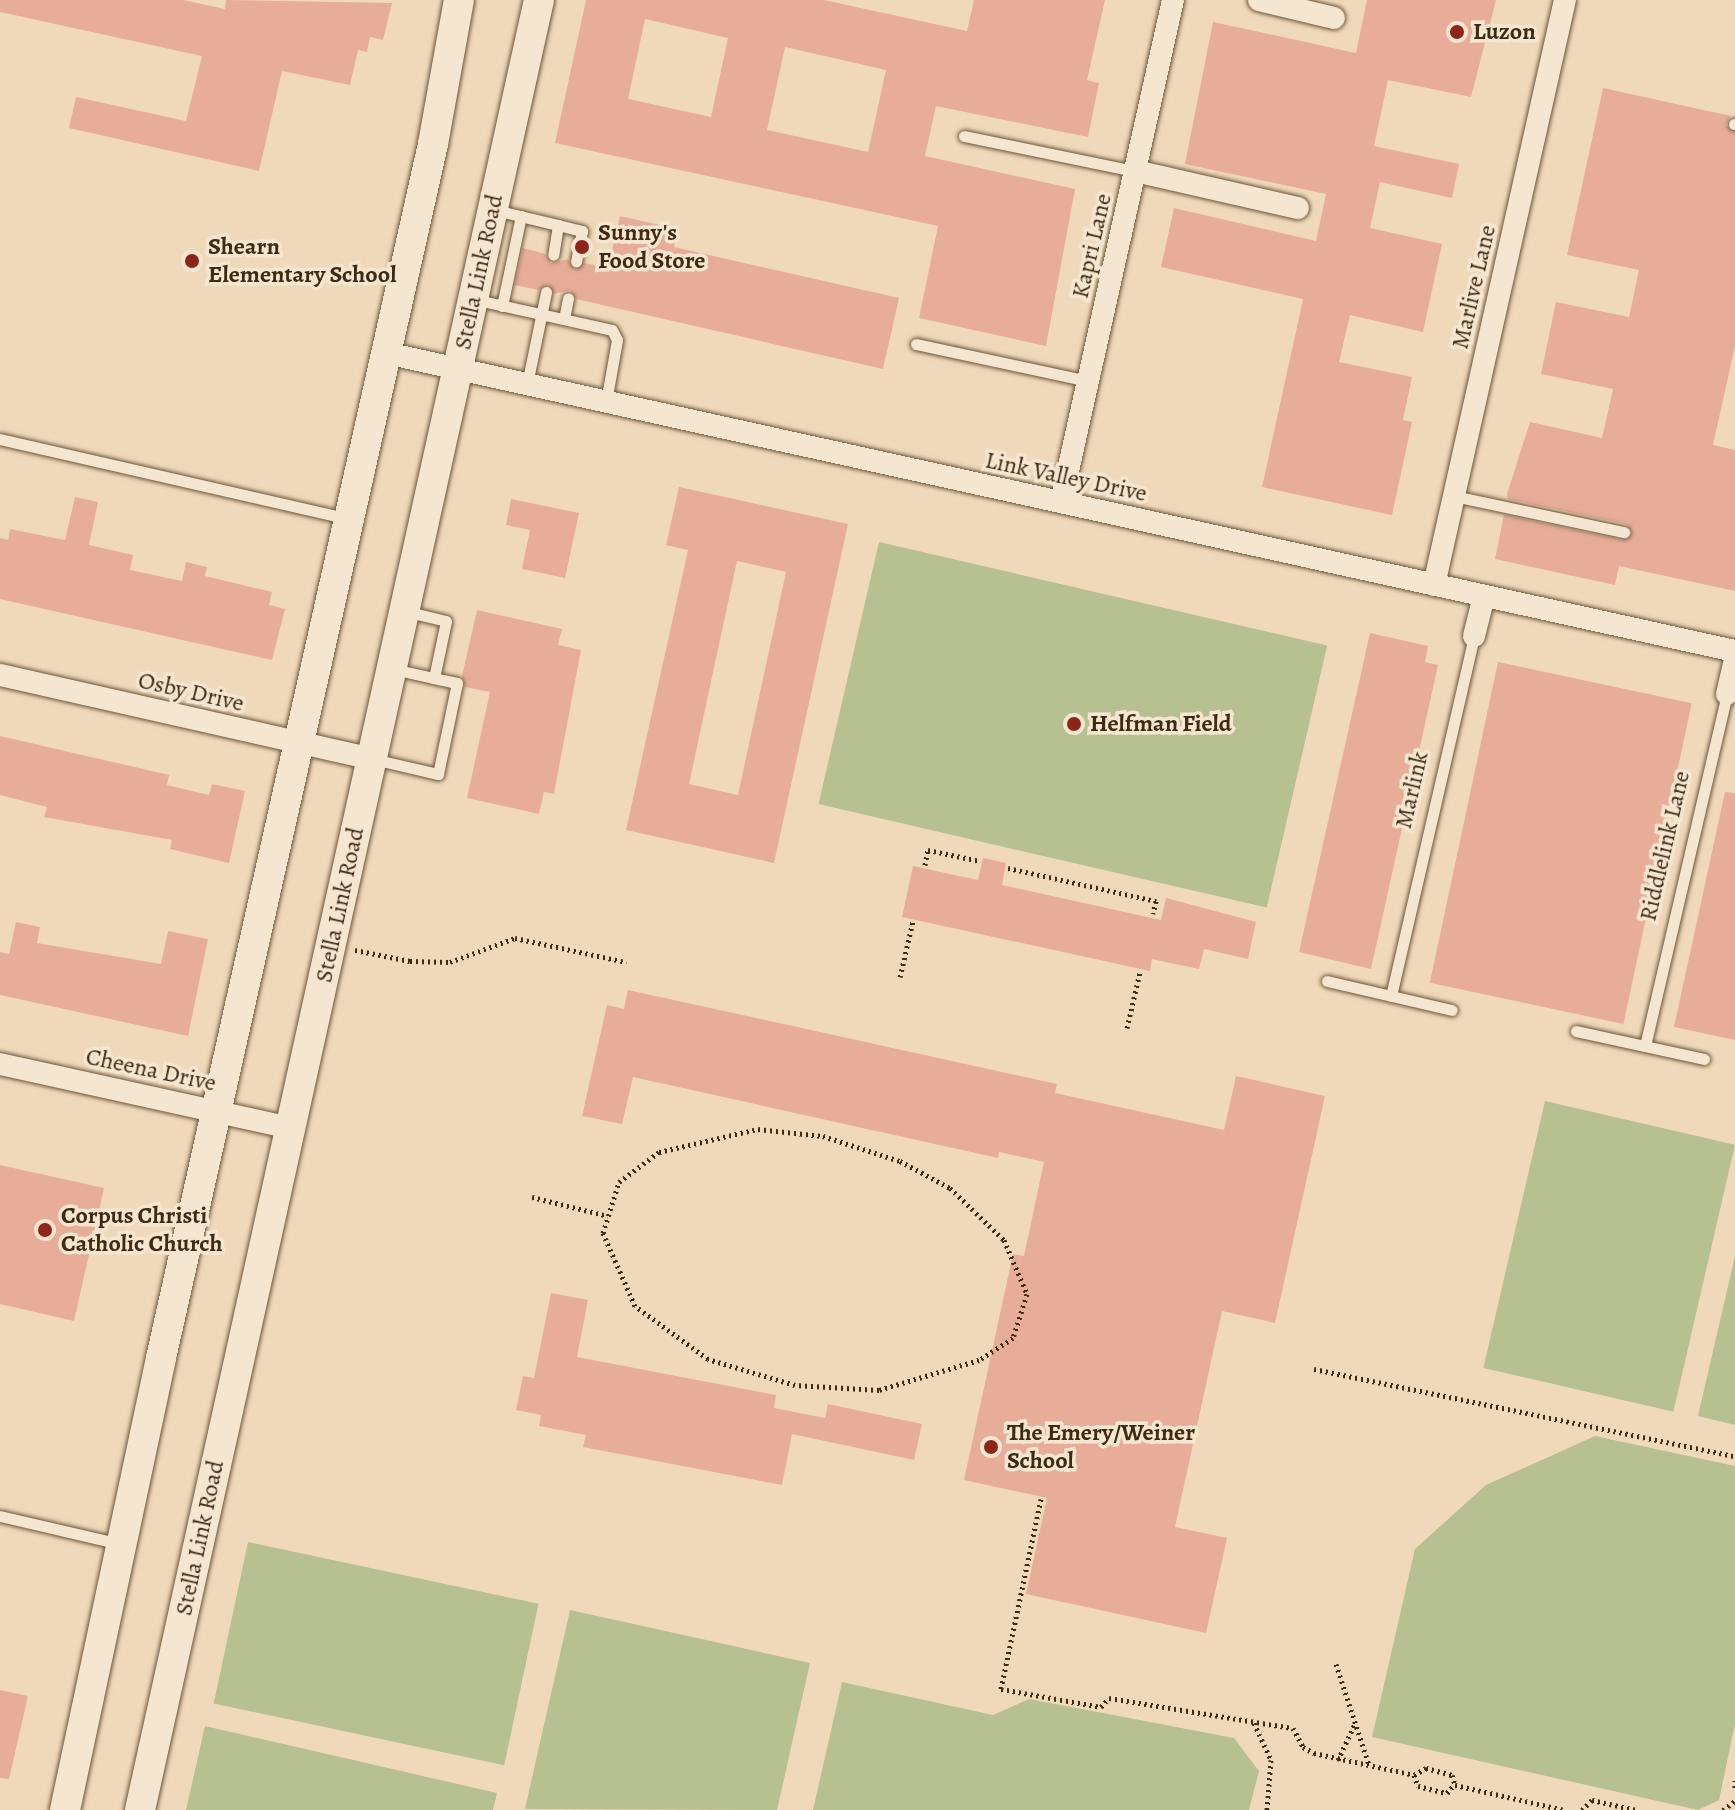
<!DOCTYPE html>
<style>
body{margin:0}
#map{position:relative;width:1735px;height:1810px;overflow:hidden;background:#f0d9ba;font-family:Alegreya,serif}
div>[style]{position:absolute}
.green>*{inset:0;background:#b7c091;transform-origin:0 0}
.building>*{inset:0;background:#e8ad99;transform-origin:0 0}
.path>*{height:5px;margin-top:-2.5px;transform-origin:0;background:repeating-linear-gradient(90deg,#402a10 0 2px,transparent 0 6px)}
.roads{filter:drop-shadow(0 0 2px #6c563a) drop-shadow(0 0 2px #6c563a)}
.lane>*{height:11px;margin:-5.5px;padding:0 5.5px;transform-origin:5.5px;border-radius:5.5px;background:#f5e6d2}
.street>*{height:22px;margin:-11px;padding:0 11px;transform-origin:11px;border-radius:11px;background:#f5e6d2}
.secondary>*{height:30px;margin:-15px;padding:0 15px;transform-origin:15px;border-radius:15px;background:#f5e6d2}
.dots>*{width:22px;height:22px;translate:-50% -50%;box-sizing:border-box;border:4px solid #f5e6d2;border-radius:50%}
span{translate:-50% -50%;white-space:nowrap;text-align:center;line-height:1.15;-webkit-text-stroke:7px #f5e6d2;paint-order:stroke}
.poi-label{font-size:24px;color:#402a10;font-weight:700}
.left{translate:0 -50%;text-align:left}
.street-label{font-size:24px;color:#402a10}
</style>
<div id="map">
<div class="green">
<div style="left:879px;top:542px;width:460px;height:269px;rotate:13deg"></div>
<div style="left:1545px;top:1101px;width:195px;height:274px;rotate:13deg"></div>
<div style="clip-path:polygon(1735px 1256px,1735px 1425px,1698px 1416px)"></div>
<div style="clip-path:polygon(1595px 1436px,1735px 1466px,1735px 1724px,1719px 1800px,1698px 1810px,1372px 1737px,1415px 1549px,1486px 1485px)"></div>
<div style="left:248px;top:1542px;width:297px;height:165px;rotate:12deg"></div>
<div style="clip-path:polygon(570px 1610px,810px 1663px,777px 1810px,525px 1809px)"></div>
<div style="clip-path:polygon(842px 1682px,993px 1715px,1029px 1699px,1234px 1738px,1259px 1771px,1249px 1810px,813px 1810px)"></div>
<div style="clip-path:polygon(205px 1726px,497px 1793px,493px 1810px,186px 1810px)"></div>
</div>
<div class="building">
<div style="clip-path:polygon(0 0,183px 0,225px 9px,226px 0,392px 3px,383px 40px,370px 37px,367px 52px,358px 50px,350px 85px,282px 71px,259px 171px,69px 128px,76px 97px,186px 121px,202px 56px,0 12px)"></div>
<div style="clip-path:polygon(evenodd,586px 0,824px 0,967px 31px,974px 0,1105px 0,1087px 80px,1099px 83px,1088px 137px,936px 106px,925px 156px,1075px 189px,1046px 346px,919px 318px,938px 226px,555px 143px,586px 0,645px 19px,728px 38px,711px 117px,628px 99px,645px 19px,586px 0,785px 47px,886px 70px,868px 152px,767px 130px,785px 47px)"></div>
<div style="clip-path:polygon(1367px 0,1496px 0,1471px 97px,1388px 80px,1374px 146px,1459px 164px,1452px 198px,1380px 182px,1370px 228px,1442px 244px,1423px 332px,1350px 315px,1339px 362px,1412px 377px,1403px 420px,1412px 422px,1392px 515px,1262px 487px,1303px 299px,1161px 267px,1174px 208px,1316px 241px,1326px 194px,1185px 164px,1213px 22px,1356px 53px)"></div>
<div style="clip-path:polygon(1603px 88px,1731px 116px,1726px 125px,1735px 132px,1735px 346px,1713px 445px,1735px 450px,1735px 591px,1619px 566px,1615px 585px,1495px 559px,1504px 515px,1622px 540px,1632px 534px,1626px 524px,1508px 499px,1507px 494px,1530px 422px,1602px 438px,1613px 389px,1541px 374px,1556px 302px,1629px 317px,1639px 270px,1567px 255px)"></div>
<div style="clip-path:polygon(620px 216px,678px 229px,674px 247px,899px 298px,883px 369px,576px 299px,570px 290px,554px 294px,548px 284px,538px 290px,515px 285px,523px 248px,545px 254px,551px 263px,568px 259px,574px 269px,584px 263px,608px 268px)"></div>
<div style="clip-path:polygon(evenodd,679px 487px,848px 524px,774px 863px,626px 830px,688px 550px,666px 545px,679px 487px,737px 561px,786px 572px,738px 795px,689px 784px,737px 561px)"></div>
<div style="clip-path:polygon(75px 497px,98px 502px,89px 545px,133px 555px,130px 570px,182px 581px,186px 562px,207px 567px,205px 576px,272px 592px,269px 605px,285px 609px,272px 660px,0 599px,0 538px,8px 540px,10px 529px,65px 540px)"></div>
<div style="clip-path:polygon(511px 499px,579px 513px,565px 578px,522px 569px,530px 530px,506px 525px)"></div>
<div style="clip-path:polygon(477px 610px,562px 629px,558px 645px,581px 650px,554px 794px,544px 792px,539px 814px,467px 798px,490px 692px,465px 687px,462px 676px)"></div>
<div style="clip-path:polygon(1370px 633px,1428px 646px,1425px 662px,1438px 665px,1371px 969px,1299px 952px)"></div>
<div style="left:1498px;top:662px;width:198px;height:328px;rotate:12deg"></div>
<div style="clip-path:polygon(0 736px,169px 775px,167px 785px,209px 795px,212px 784px,245px 791px,229px 863px,170px 849px,172px 840px,44px 817px,47px 807px,0 795px)"></div>
<div style="clip-path:polygon(1725px 792px,1735px 793px,1735px 1040px,1674px 1027px)"></div>
<div style="clip-path:polygon(983px 858px,1006px 863px,1002px 885px,1161px 920px,1166px 898px,1256px 922px,1248px 959px,1204px 949px,1199px 969px,1152px 959px,1150px 971px,902px 917px,913px 866px,978px 880px)"></div>
<div style="clip-path:polygon(16px 922px,40px 927px,37px 943px,161px 964px,168px 931px,208px 939px,188px 1036px,0 995px,0 952px,9px 954px)"></div>
<div style="clip-path:polygon(628px 990px,1057px 1084px,1055px 1093px,1224px 1130px,1236px 1076px,1325px 1096px,1275px 1323px,1222px 1311px,1175px 1527px,1227px 1538px,1206px 1633px,1026px 1594px,1047px 1498px,964px 1480px,1013px 1254px,1024px 1256px,1044px 1162px,999px 1152px,998px 1158px,633px 1077px,622px 1124px,582px 1116px,607px 1005px,624px 1009px)"></div>
<div style="clip-path:polygon(0 1165px,104px 1188px,74px 1321px,0 1304px)"></div>
<div style="clip-path:polygon(551px 1293px,588px 1300px,577px 1357px,776px 1395px,774px 1408px,825px 1418px,828px 1404px,922px 1424px,914px 1460px,792px 1434px,782px 1485px,583px 1447px,586px 1435px,539px 1426px,541px 1415px,516px 1410px,523px 1376px,534px 1378px)"></div>
<div style="clip-path:polygon(0 1690px,28px 1696px,9px 1779px,0 1778px)"></div>
</div>
<div class="path">
<div style="left:925px;top:865px;width:15px;rotate:-79deg"></div>
<div style="left:928px;top:850px;width:53px;rotate:11.9deg"></div>
<div style="left:1008px;top:868px;width:152px;rotate:12.6deg"></div>
<div style="left:1156px;top:901px;width:13px;rotate:103deg"></div>
<div style="left:355px;top:950px;width:56px;rotate:11.3deg"></div>
<div style="left:410px;top:961px;width:40px;rotate:1.4deg"></div>
<div style="left:450px;top:962px;width:69px;rotate:-20.3deg"></div>
<div style="left:515px;top:938px;width:114px;rotate:12.2deg"></div>
<div style="left:900px;top:977px;width:57px;rotate:-76.9deg"></div>
<div style="left:1127px;top:1028px;width:57px;rotate:-76.9deg"></div>
<div style="left:758px;top:1129px;width:65px;rotate:6.1deg"></div>
<div style="left:823px;top:1136px;width:81px;rotate:18deg"></div>
<div style="left:900px;top:1161px;width:57px;rotate:28.4deg"></div>
<div style="left:950px;top:1188px;width:75px;rotate:43.9deg"></div>
<div style="left:1004px;top:1240px;width:59px;rotate:66.9deg"></div>
<div style="left:1027px;top:1294px;width:46px;rotate:107.7deg"></div>
<div style="left:1013px;top:1338px;width:40px;rotate:147.1deg"></div>
<div style="left:979px;top:1360px;width:104px;rotate:163.3deg"></div>
<div style="left:879px;top:1390px;width:84px;rotate:-176.6deg"></div>
<div style="left:795px;top:1385px;width:91px;rotate:-163.4deg"></div>
<div style="left:708px;top:1359px;width:90px;rotate:-144deg"></div>
<div style="left:635px;top:1306px;width:80px;rotate:-113.7deg"></div>
<div style="left:603px;top:1233px;width:53px;rotate:-72.6deg"></div>
<div style="left:619px;top:1182px;width:50px;rotate:-36.9deg"></div>
<div style="left:659px;top:1152px;width:102px;rotate:-13.1deg"></div>
<div style="left:532px;top:1197px;width:78px;rotate:14deg"></div>
<div style="left:1314px;top:1369px;width:430px;rotate:11.7deg"></div>
<div style="left:1041px;top:1499px;width:194px;rotate:101.9deg"></div>
<div style="left:1001px;top:1689px;width:102px;rotate:10.2deg"></div>
<div style="left:1101px;top:1707px;width:12px;rotate:-48deg"></div>
<div style="left:1109px;top:1698px;width:186px;rotate:9.3deg"></div>
<div style="left:1293px;top:1728px;width:21px;rotate:62deg"></div>
<div style="left:1303px;top:1747px;width:13px;rotate:29deg"></div>
<div style="left:1314px;top:1753px;width:102px;rotate:12.4deg"></div>
<div style="left:1414px;top:1775px;width:14px;rotate:-30deg"></div>
<div style="left:1426px;top:1768px;width:27px;rotate:15deg"></div>
<div style="left:1452px;top:1775px;width:10px;rotate:73deg"></div>
<div style="left:1455px;top:1785px;width:112px;rotate:12.9deg"></div>
<div style="left:1336px;top:1664px;width:106px;rotate:71.9deg"></div>
<div style="left:1254px;top:1723px;width:41px;rotate:65.3deg"></div>
<div style="left:1271px;top:1760px;width:50px;rotate:94.6deg"></div>
<div style="left:1338px;top:1760px;width:40px;rotate:-65deg"></div>
<div style="left:1414px;top:1775px;width:12px;rotate:70deg"></div>
<div style="left:1418px;top:1786px;width:30px;rotate:14deg"></div>
<div style="left:1447px;top:1793px;width:11px;rotate:-49deg"></div>
<div style="left:1735px;top:1780px;width:9px;rotate:90deg"></div>
<div style="left:1582px;top:1810px;width:14px;rotate:-45deg"></div>
<div style="left:1592px;top:1800px;width:45px;rotate:12.8deg"></div>
<div style="left:1723px;top:1810px;width:15px;rotate:-37deg"></div>
</div>
<div class="roads">
<div class="lane">
<div style="left:1734px;top:124px;width:1px"></div>
<div style="left:964px;top:136px;width:175px;rotate:11.6deg"></div>
<div style="left:495px;top:210px;width:65px;rotate:13.4deg"></div>
<div style="left:558px;top:225px;width:30px;rotate:99deg"></div>
<div style="left:558px;top:225px;width:25px;rotate:14deg"></div>
<div style="left:582px;top:231px;width:31px;rotate:101deg"></div>
<div style="left:473px;top:299px;width:142px;rotate:12.6deg"></div>
<div style="left:612px;top:330px;width:11px;rotate:63deg"></div>
<div style="left:617px;top:340px;width:63px;rotate:100.1deg"></div>
<div style="left:502px;top:306px;width:92px;rotate:-78.1deg"></div>
<div style="left:564px;top:319px;width:21px;rotate:-79deg"></div>
<div style="left:916px;top:344px;width:176px;rotate:12.1deg"></div>
<div style="left:527px;top:384px;width:94px;rotate:-78.3deg"></div>
<div style="left:0;top:439px;width:358px;rotate:12.9deg"></div>
<div style="left:1454px;top:496px;width:174px;rotate:12deg"></div>
<div style="left:393px;top:669px;width:42px;rotate:12.4deg"></div>
<div style="left:434px;top:678px;width:58px;rotate:-78.1deg"></div>
<div style="left:446px;top:621px;width:42px;rotate:-166.3deg"></div>
<div style="left:373px;top:759px;width:67px;rotate:13deg"></div>
<div style="left:438px;top:774px;width:93px;rotate:-78.2deg"></div>
<div style="left:457px;top:683px;width:24px;rotate:-168deg"></div>
<div style="left:1327px;top:981px;width:128px;rotate:13.1deg"></div>
<div style="left:1391px;top:996px;width:369px;rotate:-77deg"></div>
<div style="left:1576px;top:1031px;width:131px;rotate:12.3deg"></div>
<div style="left:1645px;top:1046px;width:361px;rotate:-76.9deg"></div>
<div style="left:0;top:1516px;width:123px;rotate:13.1deg"></div>
</div>
<div class="street">
<div style="left:1259px;top:0;width:77px;rotate:13.5deg"></div>
<div style="left:1135px;top:171px;width:167px;rotate:12.8deg"></div>
<div style="left:386px;top:353px;width:1382px;rotate:12.46deg"></div>
<div style="left:1061px;top:502px;width:514px;rotate:-77.42deg"></div>
<div style="left:1434px;top:585px;width:599px;rotate:-77.38deg"></div>
<div style="left:1474px;top:636px;width:41px;rotate:-76deg"></div>
<div style="left:0;top:675px;width:381px;rotate:12.7deg"></div>
<div style="left:1727px;top:694px;width:36px;rotate:-77deg"></div>
<div style="left:0;top:1064px;width:297px;rotate:12.4deg"></div>
</div>
<div class="secondary">
<div style="left:65px;top:1810px;width:462px;rotate:-78deg"></div>
<div style="left:161px;top:1358px;width:1244px;rotate:-77.37deg"></div>
<div style="left:433px;top:144px;width:146px;rotate:-79.8deg"></div>
<div style="left:140px;top:1810px;width:1853px;rotate:-77.57deg"></div>
</div>
</div>
<div class="dots">
<div style="left:1457px;top:32px;background:#8f2418"></div>
<div style="left:582px;top:247px;background:#8f2418"></div>
<div style="left:192px;top:261px;background:#8f2418"></div>
<div style="left:1074px;top:724px;background:#8f2418"></div>
<div style="left:45px;top:1230px;background:#8f2418"></div>
<div style="left:991px;top:1447px;background:#8f2418"></div>
</div>
<div class="poi-label">
<span class="left" style="left:1473px;top:32px">Luzon</span>
<span class="left" style="left:598px;top:247px">Sunny's<br>Food Store</span>
<span class="left" style="left:208px;top:261px">Shearn<br>Elementary School</span>
<span class="left" style="left:1090px;top:724px">Helfman Field</span>
<span class="left" style="left:61px;top:1230px">Corpus Christi<br>Catholic Church</span>
<span class="left" style="left:1007px;top:1447px">The Emery/Weiner<br>School</span>
</div>
<div class="street-label">
<span style="left:1092px;top:246px;rotate:-77deg">Kapri Lane</span>
<span style="left:479px;top:272px;rotate:-78deg">Stella Link Road</span>
<span style="left:1474px;top:287px;rotate:-77deg">Marlive Lane</span>
<span style="left:1066px;top:477px;rotate:12deg">Link Valley Drive</span>
<span style="left:191px;top:692px;rotate:13deg">Osby Drive</span>
<span style="left:1412px;top:790px;rotate:-77deg">Marlink</span>
<span style="left:1665px;top:846px;rotate:-77deg">Riddlelink Lane</span>
<span style="left:340px;top:905px;rotate:-78deg">Stella Link Road</span>
<span style="left:151px;top:1070px;rotate:12deg">Cheena Drive</span>
<span style="left:200px;top:1538px;rotate:-78deg">Stella Link Road</span>
</div>
</div>
